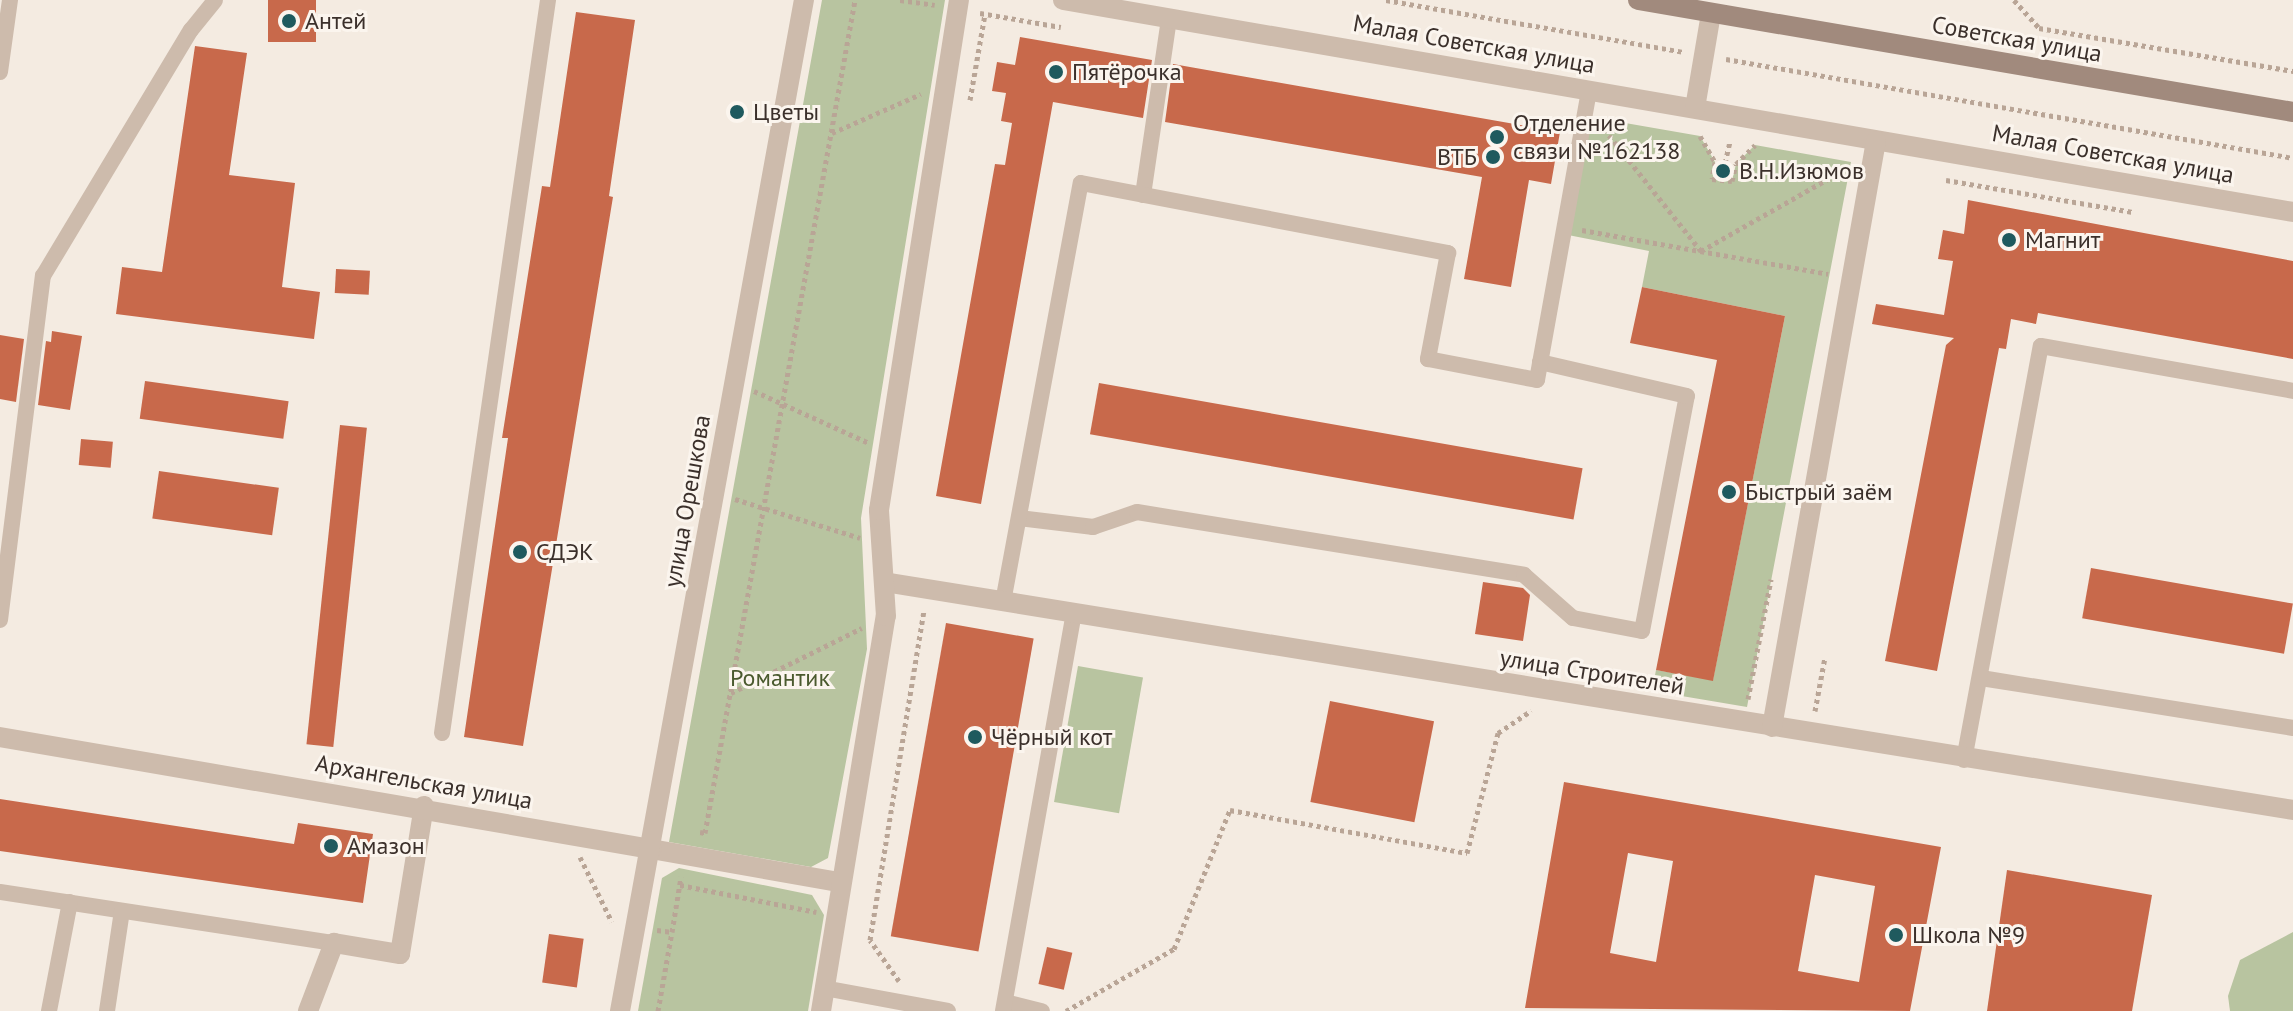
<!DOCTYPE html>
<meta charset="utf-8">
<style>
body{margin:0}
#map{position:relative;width:2293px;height:1011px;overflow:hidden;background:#f4ebe1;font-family:"PT Sans",sans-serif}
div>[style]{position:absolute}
.green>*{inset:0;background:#b8c4a0;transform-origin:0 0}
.building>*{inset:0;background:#c8694b;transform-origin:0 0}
.path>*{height:5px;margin-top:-2.5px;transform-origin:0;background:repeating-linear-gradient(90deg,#b9a596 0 4px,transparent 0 8px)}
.service>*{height:16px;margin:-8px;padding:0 8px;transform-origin:8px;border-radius:8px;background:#cdbbac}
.minor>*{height:20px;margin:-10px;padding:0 10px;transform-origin:10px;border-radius:10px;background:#cdbbac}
.tertiary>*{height:20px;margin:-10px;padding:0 10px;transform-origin:10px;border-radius:10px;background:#cdbbac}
.secondary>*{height:20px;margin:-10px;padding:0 10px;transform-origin:10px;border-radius:10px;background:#a18a7d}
.dots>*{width:22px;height:22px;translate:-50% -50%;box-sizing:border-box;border:4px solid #fbf5ee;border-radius:50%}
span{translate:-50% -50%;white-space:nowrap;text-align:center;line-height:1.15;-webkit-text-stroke:6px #fbf5ee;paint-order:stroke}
.poi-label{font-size:24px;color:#3b302b}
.left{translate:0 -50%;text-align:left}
.right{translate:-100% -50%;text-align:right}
.street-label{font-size:24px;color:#3b302b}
.park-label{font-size:24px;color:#4a5a2e}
</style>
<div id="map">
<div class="green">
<div style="clip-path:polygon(822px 0,945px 0,861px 518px,867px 649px,828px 858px,811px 867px,669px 842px)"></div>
<div style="clip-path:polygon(1585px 116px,1700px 136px,1715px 162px,1713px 179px,1732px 181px,1736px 164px,1755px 145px,1851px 162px,1747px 707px,1652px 691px,1656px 670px,1713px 680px,1785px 316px,1642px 287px,1649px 251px,1563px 234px)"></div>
<div style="left:1078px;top:666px;width:66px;height:138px;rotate:10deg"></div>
<div style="clip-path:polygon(679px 868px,812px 895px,824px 915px,808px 1011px,638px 1011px,662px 878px)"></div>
<div style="clip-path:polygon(2293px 932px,2293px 1011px,2230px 1011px,2228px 996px,2240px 960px)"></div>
</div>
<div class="building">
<div style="left:268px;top:0;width:48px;height:42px"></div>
<div style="clip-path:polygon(576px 12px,635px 20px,609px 196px,613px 197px,523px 746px,464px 737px,508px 438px,502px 438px,542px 186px,550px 187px)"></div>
<div style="clip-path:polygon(1020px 37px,1152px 60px,1143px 118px,1053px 102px,981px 504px,936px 496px,995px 164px,1005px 165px,1012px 123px,1001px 121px,1006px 93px,992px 91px,997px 62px,1015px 65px)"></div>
<div style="clip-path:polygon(195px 46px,247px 53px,229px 175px,295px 183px,282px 287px,320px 292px,314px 339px,116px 314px,122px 267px,162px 272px)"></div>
<div style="clip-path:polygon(1173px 64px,1560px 132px,1551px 184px,1529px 180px,1511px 287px,1464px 279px,1482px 177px,1165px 122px)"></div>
<div style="clip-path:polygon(1968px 200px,2293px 261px,2293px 359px,2038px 313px,2036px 324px,2011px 319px,2006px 349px,1999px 348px,1937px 671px,1885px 661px,1946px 345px,1954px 338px,1872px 324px,1876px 304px,1944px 315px,1953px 261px,1938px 259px,1943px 230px,1964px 234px)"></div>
<div style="left:336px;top:269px;width:34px;height:24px;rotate:3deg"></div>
<div style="clip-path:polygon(1642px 287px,1785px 316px,1713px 681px,1656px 670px,1717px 360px,1630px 343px)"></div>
<div style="clip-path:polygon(52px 331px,82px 336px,70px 410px,38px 405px,46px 341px,51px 342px)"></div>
<div style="clip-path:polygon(0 335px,24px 339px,16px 402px,0 399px)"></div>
<div style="left:145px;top:381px;width:145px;height:38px;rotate:8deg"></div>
<div style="left:1099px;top:383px;width:491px;height:52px;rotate:10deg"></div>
<div style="left:340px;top:425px;width:27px;height:321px;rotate:6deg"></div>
<div style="left:81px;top:439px;width:32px;height:26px;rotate:5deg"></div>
<div style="left:159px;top:471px;width:121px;height:48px;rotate:8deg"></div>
<div style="left:2091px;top:568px;width:205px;height:51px;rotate:10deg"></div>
<div style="clip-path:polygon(1483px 582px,1523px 588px,1530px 595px,1523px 641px,1475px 634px)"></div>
<div style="left:946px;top:623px;width:89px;height:318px;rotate:10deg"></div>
<div style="left:1330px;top:701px;width:106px;height:103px;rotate:11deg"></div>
<div style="clip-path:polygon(evenodd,1564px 782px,1941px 847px,1910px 1011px,1525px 1008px,1564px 782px,1628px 853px,1673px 861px,1656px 962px,1610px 953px,1628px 853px,1564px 782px,1815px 875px,1875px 886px,1859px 982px,1798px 971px,1815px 875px)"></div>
<div style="clip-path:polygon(0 799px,294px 844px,298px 823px,373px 834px,363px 903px,0 851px)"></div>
<div style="clip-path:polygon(2007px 870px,2152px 895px,2132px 1011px,1987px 1011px)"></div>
<div style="left:549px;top:934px;width:35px;height:49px;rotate:8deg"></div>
<div style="left:1047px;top:947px;width:26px;height:38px;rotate:13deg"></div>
</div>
<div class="path">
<div style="left:900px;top:0;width:35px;rotate:8deg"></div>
<div style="left:1386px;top:0;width:303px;rotate:9.9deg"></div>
<div style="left:2014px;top:0;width:38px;rotate:48deg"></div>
<div style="left:2039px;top:28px;width:258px;rotate:9.6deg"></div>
<div style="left:980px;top:13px;width:82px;rotate:9.8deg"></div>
<div style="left:1726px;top:59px;width:576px;rotate:9.9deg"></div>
<div style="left:970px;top:100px;width:87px;rotate:-80.1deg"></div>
<div style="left:1604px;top:129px;width:156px;rotate:51.5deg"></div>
<div style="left:1701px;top:251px;width:170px;rotate:-29.6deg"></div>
<div style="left:832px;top:133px;width:97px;rotate:-23.7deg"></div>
<div style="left:1700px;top:136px;width:30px;rotate:60deg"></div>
<div style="left:1715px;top:162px;width:17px;rotate:100deg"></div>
<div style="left:1712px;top:179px;width:20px;rotate:6deg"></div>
<div style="left:1732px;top:181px;width:17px;rotate:-77deg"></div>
<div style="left:1736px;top:164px;width:27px;rotate:-45deg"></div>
<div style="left:1725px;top:163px;width:23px;rotate:-77deg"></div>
<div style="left:1946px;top:180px;width:191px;rotate:9.7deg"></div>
<div style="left:1582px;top:230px;width:250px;rotate:10.1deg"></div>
<div style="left:754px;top:391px;width:126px;rotate:24.3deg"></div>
<div style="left:735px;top:499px;width:131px;rotate:17.3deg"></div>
<div style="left:731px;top:693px;width:146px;rotate:-26.4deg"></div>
<div style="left:1748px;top:699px;width:122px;rotate:-79.1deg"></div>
<div style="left:1815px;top:711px;width:55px;rotate:-79.5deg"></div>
<div style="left:700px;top:832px;width:5px;rotate:11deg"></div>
<div style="left:705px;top:833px;width:846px;rotate:-79.79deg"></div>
<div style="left:580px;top:857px;width:72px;rotate:63.8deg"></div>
<div style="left:680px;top:885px;width:139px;rotate:11.2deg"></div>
<div style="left:657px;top:930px;width:15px;rotate:8deg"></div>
<div style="left:672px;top:932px;width:56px;rotate:-80.7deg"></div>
<div style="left:899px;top:981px;width:50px;rotate:-125.3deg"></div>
<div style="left:870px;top:940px;width:335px;rotate:-80.7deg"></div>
<div style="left:658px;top:1011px;width:80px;rotate:-80deg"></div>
<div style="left:1066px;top:1011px;width:125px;rotate:-29.9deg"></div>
<div style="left:1174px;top:949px;width:150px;rotate:-68.1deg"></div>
<div style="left:1230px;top:810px;width:241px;rotate:10.3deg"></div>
<div style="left:1467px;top:853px;width:124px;rotate:-75.5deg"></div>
<div style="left:1498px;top:733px;width:40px;rotate:-34deg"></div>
</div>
<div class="service">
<div style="left:0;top:72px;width:73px;rotate:-82.1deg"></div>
<div style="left:1143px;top:195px;width:179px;rotate:-81.6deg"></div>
<div style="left:1019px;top:518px;width:75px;rotate:6.9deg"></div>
<div style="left:1093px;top:527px;width:46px;rotate:-18.8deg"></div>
<div style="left:1137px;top:512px;width:392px;rotate:9.2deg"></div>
<div style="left:1524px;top:575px;width:65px;rotate:41.3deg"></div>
<div style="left:1573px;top:618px;width:70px;rotate:10.7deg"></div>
<div style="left:1642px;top:631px;width:239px;rotate:-79.2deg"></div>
<div style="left:1687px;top:396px;width:151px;rotate:-167deg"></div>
<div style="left:1003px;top:602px;width:426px;rotate:-79.5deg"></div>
<div style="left:1081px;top:183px;width:374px;rotate:10.8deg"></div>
<div style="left:1448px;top:253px;width:108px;rotate:100.7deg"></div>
<div style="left:1428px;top:359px;width:111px;rotate:10.9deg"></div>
<div style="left:1537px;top:380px;width:294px;rotate:-79.8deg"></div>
<div style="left:0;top:620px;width:347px;rotate:-82.9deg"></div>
<div style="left:43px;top:276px;width:287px;rotate:-59deg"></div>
<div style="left:191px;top:30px;width:38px;rotate:-51deg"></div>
<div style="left:1981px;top:678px;width:316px;rotate:9.1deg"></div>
<div style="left:442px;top:733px;width:741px;rotate:-81.77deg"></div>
<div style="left:1964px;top:760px;width:421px;rotate:-79.5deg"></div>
<div style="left:2041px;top:346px;width:256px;rotate:10.1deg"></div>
<div style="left:0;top:892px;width:338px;rotate:8.7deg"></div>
<div style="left:824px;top:988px;width:126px;rotate:10.5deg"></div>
<div style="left:1005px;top:1002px;width:38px;rotate:14deg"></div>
<div style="left:49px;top:1011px;width:111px;rotate:-79.1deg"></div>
<div style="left:107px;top:1011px;width:101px;rotate:-81.5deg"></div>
<div style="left:1003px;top:1011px;width:404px;rotate:-79.9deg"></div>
</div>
<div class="minor">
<div style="left:1063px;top:0;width:1248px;rotate:9.78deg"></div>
<div style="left:1695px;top:108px;width:96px;rotate:-80.4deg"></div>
<div style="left:884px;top:582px;width:1427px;rotate:9.19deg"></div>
<div style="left:1772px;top:727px;width:595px;rotate:-79.94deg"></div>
<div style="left:651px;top:849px;width:191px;rotate:10deg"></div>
<div style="left:308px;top:1011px;width:73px;rotate:-69.1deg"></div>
<div style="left:334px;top:943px;width:67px;rotate:9.5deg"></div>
<div style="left:400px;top:954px;width:150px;rotate:-80.8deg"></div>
<div style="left:821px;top:1011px;width:400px;rotate:-80.7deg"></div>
<div style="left:886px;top:616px;width:106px;rotate:-93.8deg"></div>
<div style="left:879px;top:510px;width:516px;rotate:-81.09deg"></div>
</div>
<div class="tertiary">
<div style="left:0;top:737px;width:661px;rotate:9.76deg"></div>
<div style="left:620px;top:1011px;width:1028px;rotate:-79.69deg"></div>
</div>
<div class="secondary">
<div style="left:1638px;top:0;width:665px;rotate:9.7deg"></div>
</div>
<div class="dots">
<div style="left:289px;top:21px;background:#1f5a5e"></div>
<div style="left:1056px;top:72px;background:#1f5a5e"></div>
<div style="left:737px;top:112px;background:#1f5a5e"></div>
<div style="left:1497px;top:137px;background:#1f5a5e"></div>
<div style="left:1493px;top:157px;background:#1f5a5e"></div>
<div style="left:1723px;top:171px;background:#1f5a5e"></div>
<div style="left:2009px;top:240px;background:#1f5a5e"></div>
<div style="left:1729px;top:492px;background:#1f5a5e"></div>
<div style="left:520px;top:552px;background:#1f5a5e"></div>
<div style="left:975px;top:737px;background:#1f5a5e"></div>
<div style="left:331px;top:846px;background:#1f5a5e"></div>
<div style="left:1896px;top:935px;background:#1f5a5e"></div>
</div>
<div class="poi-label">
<span class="left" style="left:305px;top:21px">Антей</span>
<span class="left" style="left:1072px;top:72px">Пятёрочка</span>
<span class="left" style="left:753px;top:112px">Цветы</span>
<span class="left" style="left:1513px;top:137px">Отделение<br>связи №162138</span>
<span class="right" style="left:1477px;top:157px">ВТБ</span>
<span class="left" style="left:1739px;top:171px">В.Н.Изюмов</span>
<span class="left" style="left:2025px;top:240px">Магнит</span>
<span class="left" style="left:1745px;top:492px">Быстрый заём</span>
<span class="left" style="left:536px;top:552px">СДЭК</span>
<span class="left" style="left:991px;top:737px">Чёрный кот</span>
<span class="left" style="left:347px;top:846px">Амазон</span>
<span class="left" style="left:1912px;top:935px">Школа №9</span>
</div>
<div class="street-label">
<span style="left:2017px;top:39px;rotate:10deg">Советская улица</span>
<span style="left:1474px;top:44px;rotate:10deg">Малая Советская улица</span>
<span style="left:2113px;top:154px;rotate:10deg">Малая Советская улица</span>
<span style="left:687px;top:501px;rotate:-80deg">улица Орешкова</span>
<span style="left:1592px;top:672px;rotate:9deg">улица Строителей</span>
<span style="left:424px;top:782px;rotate:10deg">Архангельская улица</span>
</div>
<div class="park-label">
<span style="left:780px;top:678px">Романтик</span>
</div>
</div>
